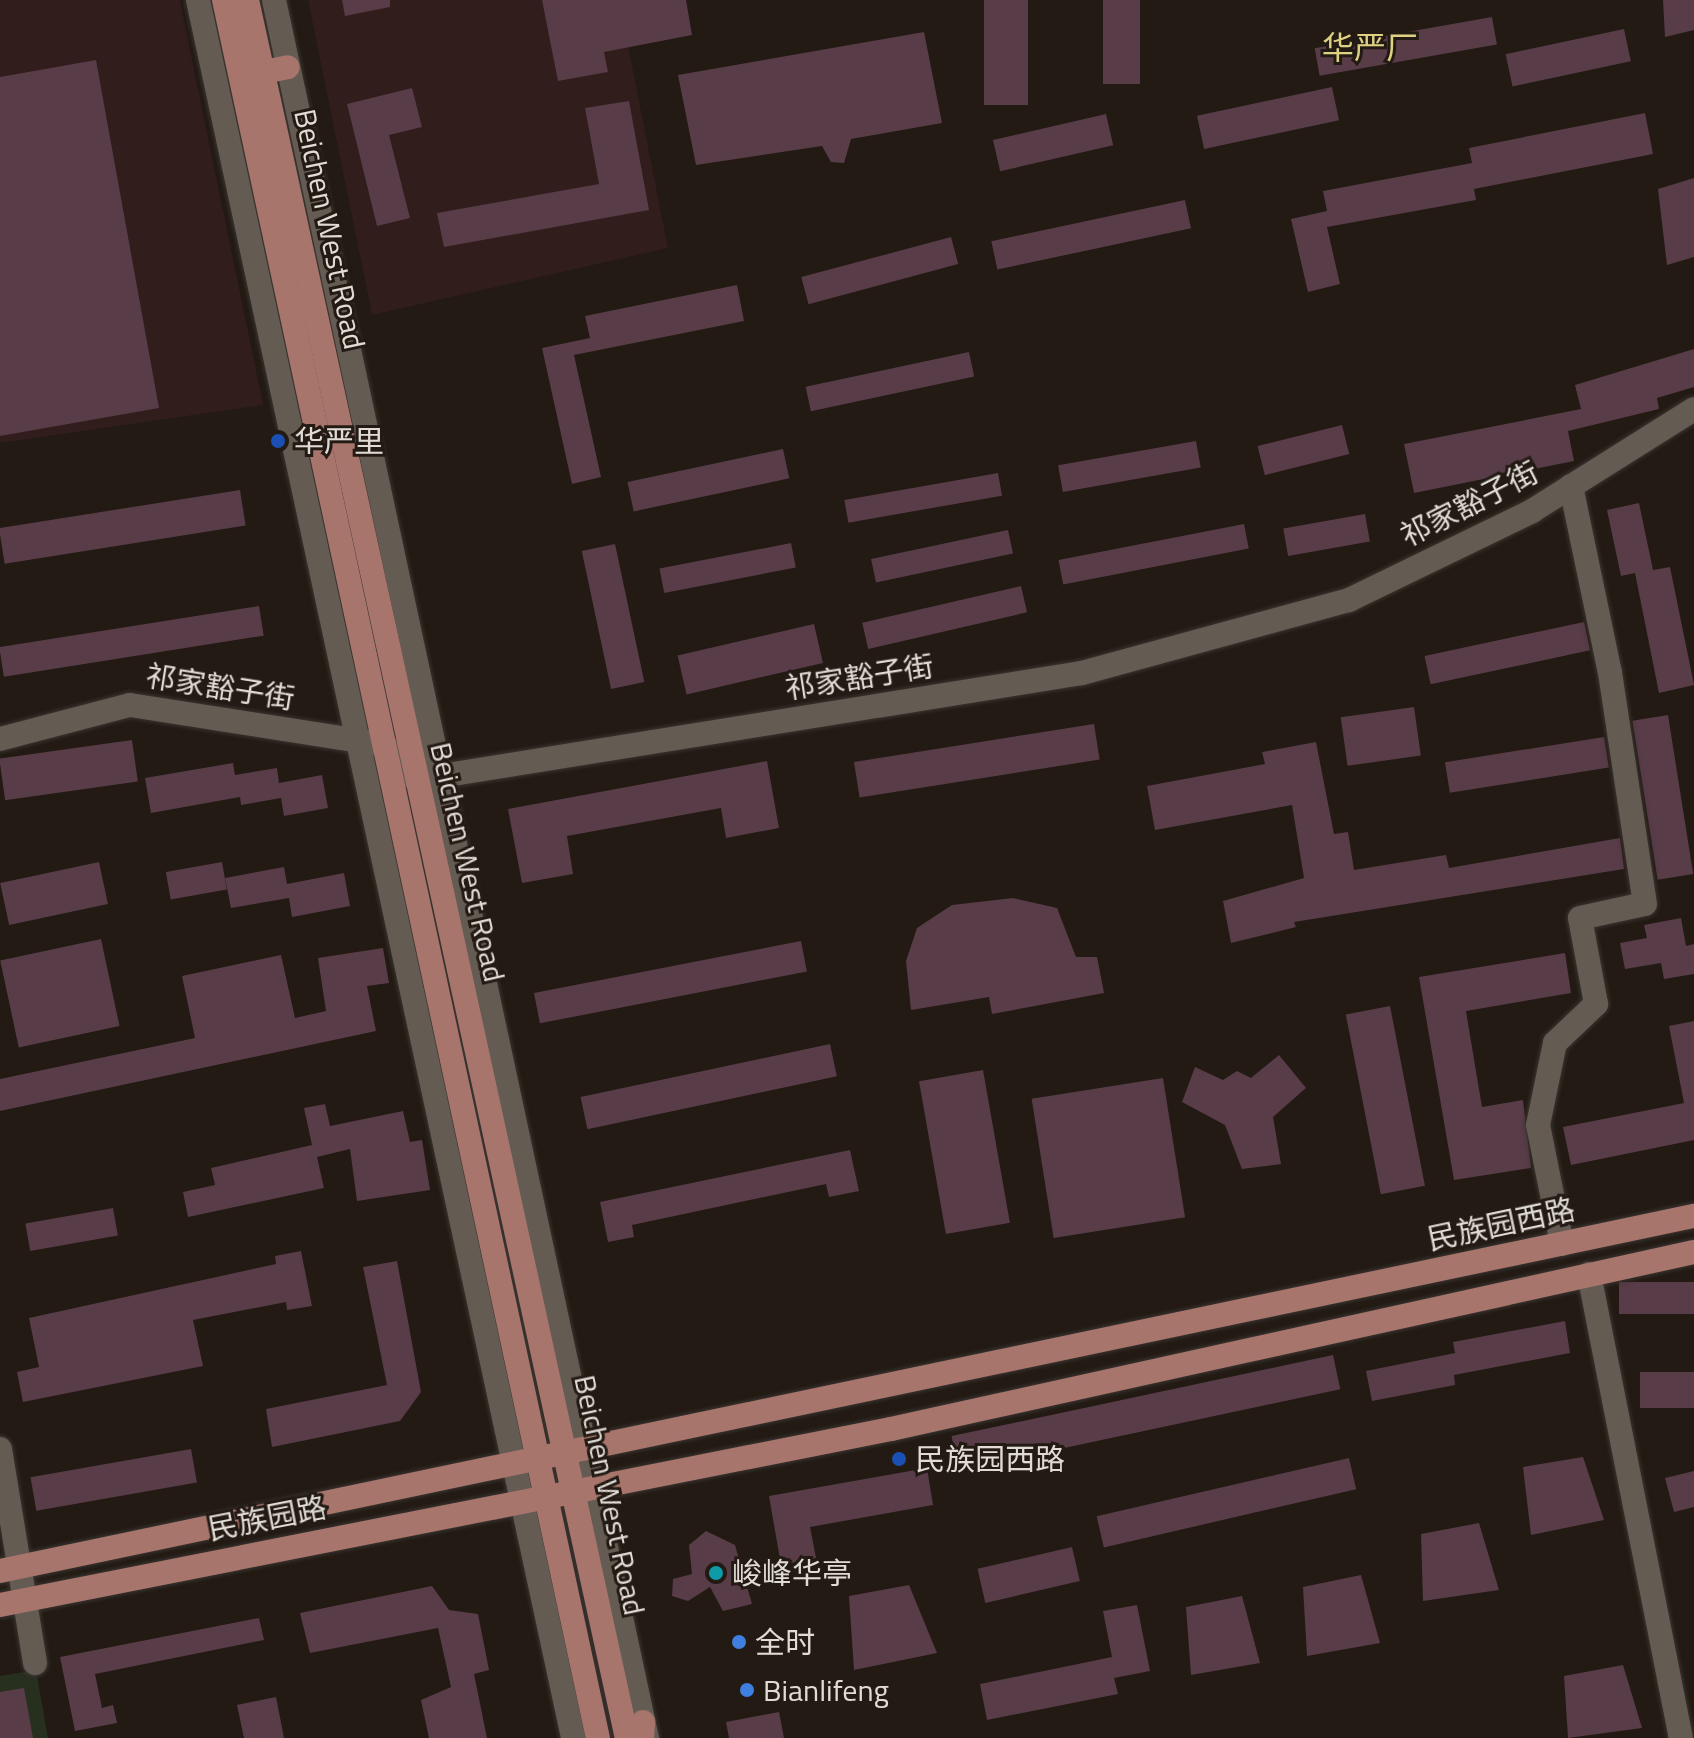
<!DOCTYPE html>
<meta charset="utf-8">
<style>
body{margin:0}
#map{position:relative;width:1694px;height:1738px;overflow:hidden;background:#221a13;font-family:"Titillium Web","Noto Sans SC",sans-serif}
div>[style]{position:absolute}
.commercial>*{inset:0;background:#301d1c}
.green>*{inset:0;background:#272f1f}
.building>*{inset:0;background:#583c48;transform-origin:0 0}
.roads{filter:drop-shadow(0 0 2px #3a3431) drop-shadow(0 0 2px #3a3431)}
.minor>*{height:24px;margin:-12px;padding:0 12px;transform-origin:12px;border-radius:12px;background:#645b52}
.major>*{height:24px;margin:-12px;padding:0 12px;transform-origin:12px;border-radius:12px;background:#a7756b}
.dots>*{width:22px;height:22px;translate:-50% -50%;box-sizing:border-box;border:4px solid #221a13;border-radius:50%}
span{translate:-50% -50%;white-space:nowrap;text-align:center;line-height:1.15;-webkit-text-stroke:6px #221a13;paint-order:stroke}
.street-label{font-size:30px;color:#e1dbd6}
.poi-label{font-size:30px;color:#e1dbd6}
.left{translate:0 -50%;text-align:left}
.neighbourhood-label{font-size:32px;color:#ded183}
</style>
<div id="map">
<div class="commercial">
<div style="clip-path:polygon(0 0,180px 0,263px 405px,0 443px)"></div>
<div style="clip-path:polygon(308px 0,619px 0,668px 248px,372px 315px)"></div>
</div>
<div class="green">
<div style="clip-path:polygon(36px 1670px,48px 1738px,0 1738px,0 1676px)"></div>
</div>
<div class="building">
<div style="clip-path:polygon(342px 0,390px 0,390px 7px,345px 16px)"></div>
<div style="clip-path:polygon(542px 0,686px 0,692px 35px,604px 52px,608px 72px,558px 81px)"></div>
<div style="left:984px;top:0;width:44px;height:105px"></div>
<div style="left:1103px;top:0;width:37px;height:84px"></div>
<div style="clip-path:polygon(1663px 0,1694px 0,1694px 30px,1665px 37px)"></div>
<div style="left:1492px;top:17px;width:28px;height:180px;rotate:80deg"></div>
<div style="left:1624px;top:29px;width:33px;height:121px;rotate:78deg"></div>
<div style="clip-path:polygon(924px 32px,942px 123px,851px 139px,844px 163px,831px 162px,822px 146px,696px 165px,678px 75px)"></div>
<div style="clip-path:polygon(96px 60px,159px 408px,0 436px,0 77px)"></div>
<div style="left:1332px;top:87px;width:34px;height:138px;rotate:78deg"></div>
<div style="clip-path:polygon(412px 88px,422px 127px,389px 135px,410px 218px,377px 226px,347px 104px)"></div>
<div style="clip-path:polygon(629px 101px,649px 210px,444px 247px,437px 213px,599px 184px,585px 108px)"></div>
<div style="clip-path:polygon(1645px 113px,1653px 154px,1474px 189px,1476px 200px,1327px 227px,1340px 284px,1308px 292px,1291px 219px,1327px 211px,1323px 191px,1472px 163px,1469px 148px)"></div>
<div style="left:1106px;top:114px;width:32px;height:116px;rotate:77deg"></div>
<div style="clip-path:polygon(1694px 178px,1694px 257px,1667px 265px,1658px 189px)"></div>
<div style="left:1185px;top:200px;width:29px;height:198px;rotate:78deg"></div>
<div style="left:951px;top:237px;width:28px;height:155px;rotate:75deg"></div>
<div style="clip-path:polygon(737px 285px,744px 321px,574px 355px,601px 477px,572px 484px,542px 348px,590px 338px,585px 316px)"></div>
<div style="clip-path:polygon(1694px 349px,1694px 387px,1657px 398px,1659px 409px,1568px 431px,1574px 461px,1414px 493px,1404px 444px,1581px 409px,1575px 385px)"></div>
<div style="left:969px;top:352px;width:25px;height:167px;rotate:78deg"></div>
<div style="left:1342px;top:425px;width:30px;height:87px;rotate:76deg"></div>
<div style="left:1196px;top:441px;width:27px;height:140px;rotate:80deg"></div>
<div style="left:783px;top:449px;width:30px;height:159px;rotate:78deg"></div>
<div style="left:998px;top:473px;width:23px;height:156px;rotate:80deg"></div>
<div style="left:240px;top:490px;width:36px;height:244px;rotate:81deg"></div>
<div style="clip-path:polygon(1639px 503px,1653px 570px,1670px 567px,1694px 685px,1659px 693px,1635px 573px,1621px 576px,1607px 510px)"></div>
<div style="left:1365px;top:514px;width:28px;height:83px;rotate:80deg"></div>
<div style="left:1244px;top:524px;width:25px;height:189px;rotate:79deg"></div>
<div style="left:1008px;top:530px;width:24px;height:140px;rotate:78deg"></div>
<div style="left:791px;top:543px;width:25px;height:134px;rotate:79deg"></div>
<div style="left:615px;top:544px;width:141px;height:34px;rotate:78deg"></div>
<div style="left:1021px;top:586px;width:27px;height:163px;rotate:77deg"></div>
<div style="left:259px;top:606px;width:30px;height:263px;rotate:81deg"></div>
<div style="left:1584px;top:622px;width:29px;height:163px;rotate:78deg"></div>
<div style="left:814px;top:624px;width:40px;height:140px;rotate:77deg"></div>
<div style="left:1414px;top:707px;width:49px;height:74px;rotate:82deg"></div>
<div style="left:1668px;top:715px;width:161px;height:36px;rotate:81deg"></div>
<div style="left:1094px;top:724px;width:36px;height:243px;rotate:81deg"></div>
<div style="left:1604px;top:737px;width:31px;height:161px;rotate:81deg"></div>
<div style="left:132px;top:740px;width:42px;height:134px;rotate:82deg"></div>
<div style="clip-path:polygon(1316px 742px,1334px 834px,1348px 832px,1354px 870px,1446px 855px,1449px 868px,1620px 838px,1624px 869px,1294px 922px,1296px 927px,1231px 943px,1223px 901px,1304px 878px,1292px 805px,1155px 830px,1147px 786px,1265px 764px,1262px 752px)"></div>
<div style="clip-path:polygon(767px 761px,779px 828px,726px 838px,721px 808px,567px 836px,573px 874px,522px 883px,508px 809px)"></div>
<div style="clip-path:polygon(233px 763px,235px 775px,277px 768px,279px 783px,322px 775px,328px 808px,284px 816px,281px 798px,241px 805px,240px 797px,151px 813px,145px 778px)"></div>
<div style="left:99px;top:862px;width:43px;height:101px;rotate:78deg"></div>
<div style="left:222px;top:862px;width:28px;height:57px;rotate:80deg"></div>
<div style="clip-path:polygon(284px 867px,287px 884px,344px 873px,350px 906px,292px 917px,289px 898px,231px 908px,225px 878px)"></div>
<div style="clip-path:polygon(1013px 898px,1057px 908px,1076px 957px,1097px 957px,1104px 993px,992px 1014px,989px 997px,911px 1010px,906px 961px,917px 928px,952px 905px)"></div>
<div style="clip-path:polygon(1681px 918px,1686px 946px,1694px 944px,1694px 974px,1664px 979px,1661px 963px,1625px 969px,1620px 943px,1647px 938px,1644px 925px)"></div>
<div style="left:101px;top:939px;width:89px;height:103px;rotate:78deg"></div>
<div style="left:801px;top:941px;width:31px;height:272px;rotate:79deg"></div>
<div style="clip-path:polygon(383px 948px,389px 983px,367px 986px,376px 1031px,0 1111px,0 1079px,195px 1038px,182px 976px,281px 955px,295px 1018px,326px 1011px,318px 958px)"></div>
<div style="clip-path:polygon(1565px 953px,1571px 993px,1466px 1011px,1482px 1107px,1523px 1100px,1531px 1168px,1454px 1180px,1419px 977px)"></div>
<div style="left:1390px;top:1006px;width:183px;height:45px;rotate:79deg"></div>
<div style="clip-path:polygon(1694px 1021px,1694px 1140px,1571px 1165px,1563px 1127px,1684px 1103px,1669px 1026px)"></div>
<div style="left:830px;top:1044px;width:33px;height:255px;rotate:78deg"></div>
<div style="clip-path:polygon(1279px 1055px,1306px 1088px,1273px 1117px,1281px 1164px,1242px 1169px,1225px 1125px,1182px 1102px,1195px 1067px,1223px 1080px,1237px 1071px,1251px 1078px)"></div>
<div style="left:983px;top:1070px;width:155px;height:65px;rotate:80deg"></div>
<div style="left:1163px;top:1078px;width:141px;height:133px;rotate:81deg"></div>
<div style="clip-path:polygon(325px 1104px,330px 1126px,403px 1111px,410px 1142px,422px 1140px,430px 1190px,357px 1201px,350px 1149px,317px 1157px,324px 1188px,188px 1217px,183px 1192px,215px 1185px,211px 1168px,312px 1145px,304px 1108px)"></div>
<div style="clip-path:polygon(850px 1150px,859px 1191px,829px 1197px,826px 1184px,632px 1225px,634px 1237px,608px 1242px,600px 1202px)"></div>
<div style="left:113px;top:1208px;width:28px;height:89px;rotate:80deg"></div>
<div style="clip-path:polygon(301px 1251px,312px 1306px,287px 1310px,286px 1302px,193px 1320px,203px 1366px,23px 1402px,17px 1372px,39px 1367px,29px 1318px,276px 1264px,275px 1256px)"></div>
<div style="clip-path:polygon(397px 1261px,421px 1392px,400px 1421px,272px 1447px,266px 1409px,387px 1385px,363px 1267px)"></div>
<div style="left:1694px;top:1282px;width:32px;height:75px;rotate:90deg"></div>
<div style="clip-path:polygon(1565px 1321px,1570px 1353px,1454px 1375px,1455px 1385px,1372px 1401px,1366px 1371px,1455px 1353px,1453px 1342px)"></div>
<div style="left:1333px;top:1355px;width:35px;height:390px;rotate:78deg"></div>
<div style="left:1694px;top:1372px;width:36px;height:54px;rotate:90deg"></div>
<div style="left:191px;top:1449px;width:34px;height:163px;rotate:80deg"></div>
<div style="clip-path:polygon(1583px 1457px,1604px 1520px,1531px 1535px,1523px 1467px)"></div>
<div style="left:1349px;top:1458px;width:32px;height:259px;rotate:77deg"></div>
<div style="clip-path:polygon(927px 1468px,933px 1505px,810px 1527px,816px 1558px,781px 1565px,769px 1496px)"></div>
<div style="clip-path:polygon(1694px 1471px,1694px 1507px,1674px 1512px,1665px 1478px)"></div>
<div style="clip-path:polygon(1479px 1523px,1499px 1590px,1423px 1601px,1421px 1534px)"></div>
<div style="clip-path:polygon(706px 1531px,735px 1545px,752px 1604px,723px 1611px,710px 1587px,688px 1601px,672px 1596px,673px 1579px,692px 1574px,689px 1545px)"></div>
<div style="left:1072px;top:1547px;width:35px;height:97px;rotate:77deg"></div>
<div style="clip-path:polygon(1361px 1575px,1380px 1643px,1307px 1656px,1303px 1587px)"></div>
<div style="clip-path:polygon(909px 1585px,937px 1653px,854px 1670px,849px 1596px)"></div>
<div style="clip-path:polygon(432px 1586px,449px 1610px,478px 1614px,489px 1670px,474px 1674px,487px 1738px,429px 1738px,421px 1700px,451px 1687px,438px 1628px,310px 1653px,300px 1613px)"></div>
<div style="clip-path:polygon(1242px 1596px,1260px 1663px,1191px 1675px,1186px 1607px)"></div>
<div style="clip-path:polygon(1137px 1605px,1150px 1671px,1114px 1678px,1118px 1694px,987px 1720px,980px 1684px,1112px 1657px,1103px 1611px)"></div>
<div style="clip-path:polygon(259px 1618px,264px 1640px,95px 1674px,102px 1708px,113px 1705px,117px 1723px,75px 1731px,60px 1657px)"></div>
<div style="clip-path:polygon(1623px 1665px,1642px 1728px,1568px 1738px,1564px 1676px)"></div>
<div style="clip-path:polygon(24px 1688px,33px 1738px,0 1738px,0 1692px)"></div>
<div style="clip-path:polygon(276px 1697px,284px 1738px,244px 1738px,237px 1705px)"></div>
<div style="clip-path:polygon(779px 1712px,784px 1738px,729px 1738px,726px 1722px)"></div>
</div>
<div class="roads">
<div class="minor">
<div style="left:198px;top:0;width:1778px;rotate:77.82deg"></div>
<div style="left:274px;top:0;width:1778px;rotate:77.89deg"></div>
<div style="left:0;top:739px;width:134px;rotate:-14.7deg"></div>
<div style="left:130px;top:705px;width:258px;rotate:8.9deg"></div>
<div style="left:385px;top:745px;width:47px;rotate:48.5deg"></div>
<div style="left:416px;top:780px;width:675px;rotate:-9.13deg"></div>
<div style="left:1082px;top:673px;width:277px;rotate:-15.3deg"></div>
<div style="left:1349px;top:600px;width:203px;rotate:-25.9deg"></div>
<div style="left:1532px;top:511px;width:191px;rotate:-32.2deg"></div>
<div style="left:1562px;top:1244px;width:121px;rotate:-101.4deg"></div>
<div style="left:1538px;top:1125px;width:84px;rotate:-78.3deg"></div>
<div style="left:1555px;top:1043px;width:57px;rotate:-43.6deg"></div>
<div style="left:1596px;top:1004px;width:87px;rotate:-100.5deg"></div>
<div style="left:1580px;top:918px;width:66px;rotate:-12.2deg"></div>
<div style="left:1645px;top:904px;width:234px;rotate:-98.6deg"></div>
<div style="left:1610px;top:673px;width:191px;rotate:-101.8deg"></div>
<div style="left:1589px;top:1274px;width:473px;rotate:78.8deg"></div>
<div style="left:0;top:1449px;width:217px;rotate:80.7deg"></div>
</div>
<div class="major">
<div style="left:224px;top:0;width:1778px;rotate:77.86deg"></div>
<div style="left:247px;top:0;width:1779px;rotate:77.67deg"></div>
<div style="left:263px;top:72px;width:25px;rotate:-11deg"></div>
<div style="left:0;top:1571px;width:1731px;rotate:-11.84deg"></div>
<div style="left:0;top:1605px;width:908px;rotate:-11.17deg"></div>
<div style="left:891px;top:1429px;width:822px;rotate:-12.43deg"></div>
<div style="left:642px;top:1738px;width:16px;rotate:-86deg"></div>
</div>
</div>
<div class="dots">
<div style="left:278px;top:441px;background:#1a4fb4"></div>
<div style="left:899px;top:1459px;background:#1a4fb4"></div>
<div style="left:716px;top:1573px;background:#0f9aa8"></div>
<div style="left:739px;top:1642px;background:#3f7fe0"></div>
<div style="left:747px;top:1690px;background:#3f7fe0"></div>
</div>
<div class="street-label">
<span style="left:330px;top:229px;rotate:78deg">Beichen West Road</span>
<span style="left:1469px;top:504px;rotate:-27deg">祁家豁子街</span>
<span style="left:859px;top:677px;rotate:-9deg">祁家豁子街</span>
<span style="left:220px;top:687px;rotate:9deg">祁家豁子街</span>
<span style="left:468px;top:862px;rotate:77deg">Beichen West Road</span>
<span style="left:1501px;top:1224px;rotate:-12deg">民族园西路</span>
<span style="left:610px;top:1495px;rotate:78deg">Beichen West Road</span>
<span style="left:267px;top:1518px;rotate:-11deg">民族园路</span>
</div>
<div class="poi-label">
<span class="left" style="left:294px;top:441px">华严里</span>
<span class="left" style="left:915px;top:1459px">民族园西路</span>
<span class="left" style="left:732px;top:1573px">峻峰华亭</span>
<span class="left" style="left:755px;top:1642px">全时</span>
<span class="left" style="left:763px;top:1690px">Bianlifeng</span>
</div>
<div class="neighbourhood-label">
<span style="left:1370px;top:47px">华严厂</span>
</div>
</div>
